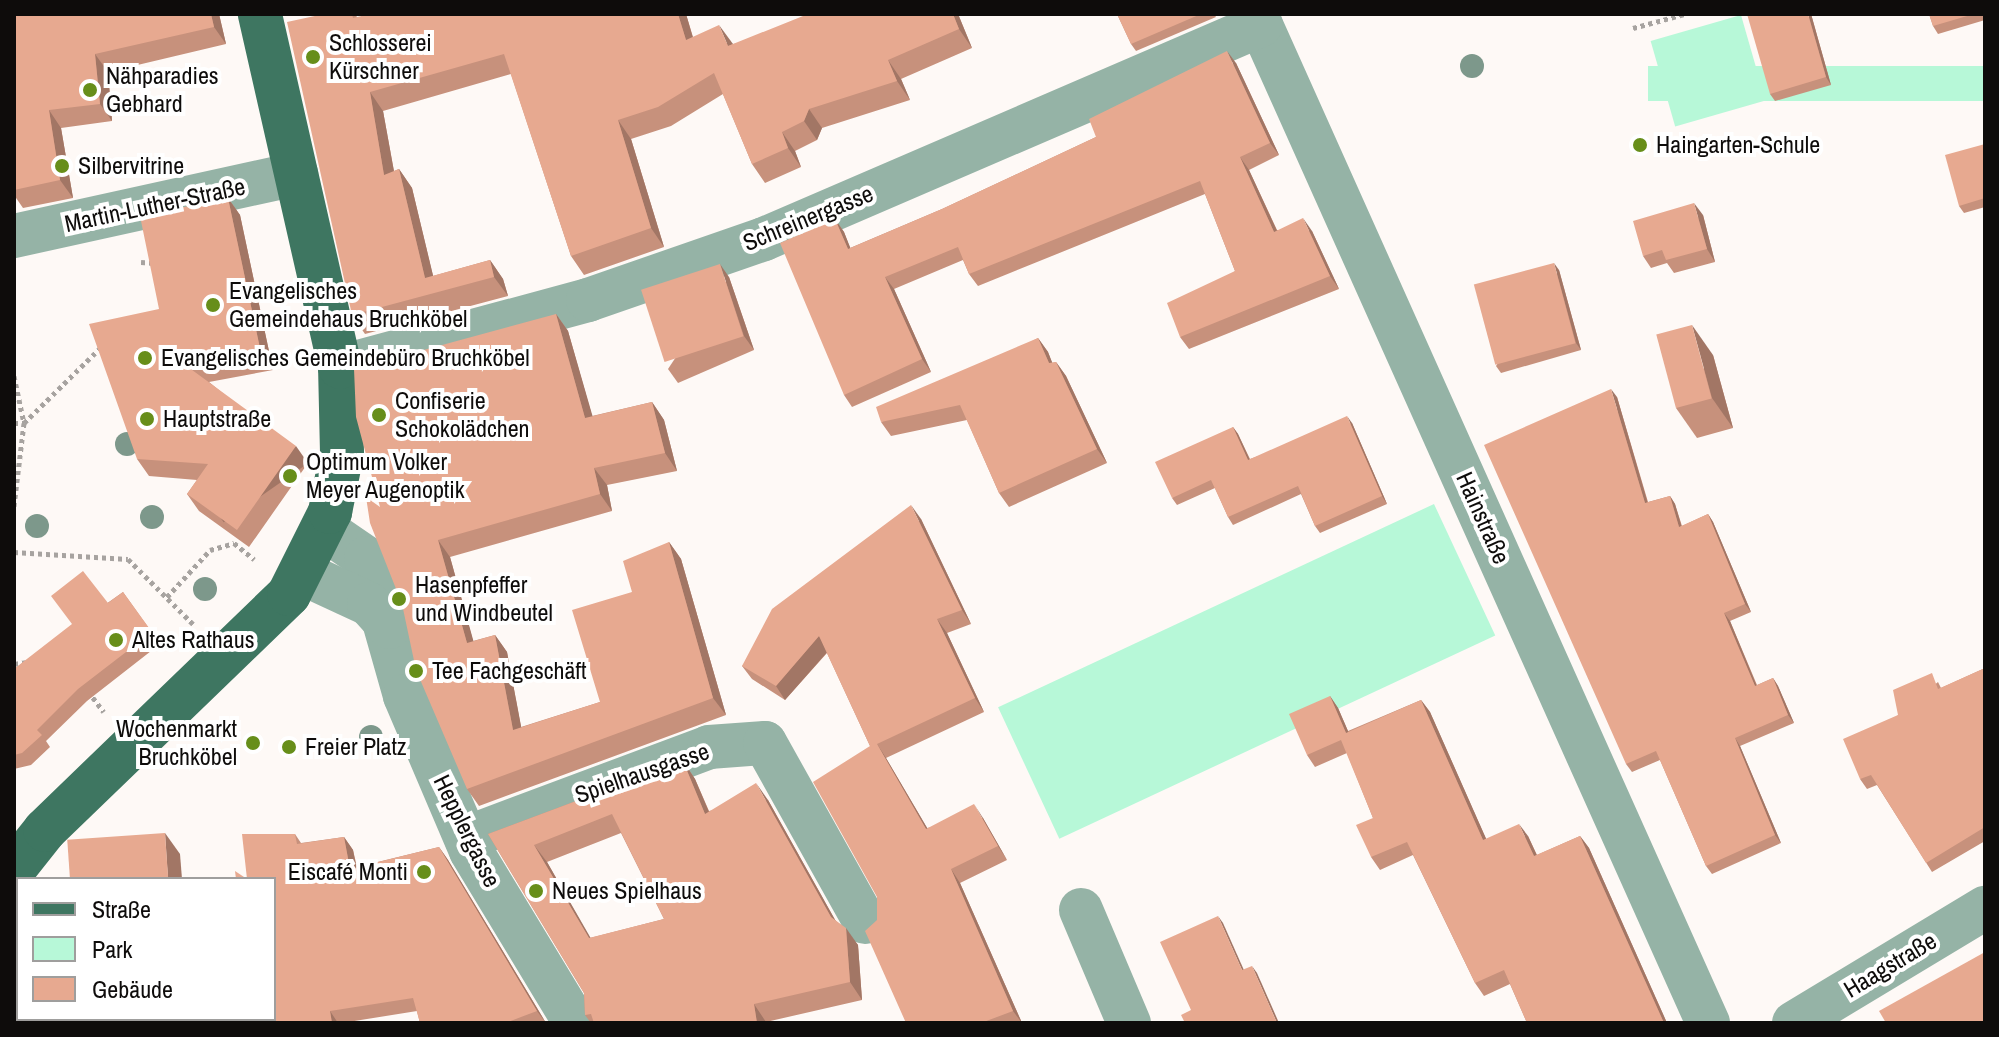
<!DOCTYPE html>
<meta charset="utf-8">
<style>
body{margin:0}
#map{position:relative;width:1999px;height:1037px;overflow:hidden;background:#fef9f6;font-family:"Archivo Narrow",sans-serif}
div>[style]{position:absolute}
.green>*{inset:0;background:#b7f8d8;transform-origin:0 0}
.path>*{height:5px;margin-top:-2.5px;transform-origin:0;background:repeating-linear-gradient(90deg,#a7a3a0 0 4px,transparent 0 8px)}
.minor>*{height:44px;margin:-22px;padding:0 22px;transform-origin:22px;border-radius:22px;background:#95b3a6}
.major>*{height:44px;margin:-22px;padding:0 22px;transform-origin:22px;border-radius:22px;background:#3e7661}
.trees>*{width:24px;height:24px;margin:-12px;border-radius:50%;background:#7d988b}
.wall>*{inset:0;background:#c7917c}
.shaded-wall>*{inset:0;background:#a27665;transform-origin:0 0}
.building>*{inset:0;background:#e7a990;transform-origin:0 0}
.dots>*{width:22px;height:22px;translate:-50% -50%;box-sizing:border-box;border:4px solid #fff;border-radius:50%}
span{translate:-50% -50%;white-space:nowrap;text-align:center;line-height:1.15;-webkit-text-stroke:8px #fff;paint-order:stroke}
.poi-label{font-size:24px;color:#0e0c0b}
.left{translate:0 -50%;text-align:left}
.right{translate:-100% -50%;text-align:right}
.street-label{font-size:24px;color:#0e0c0b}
.frame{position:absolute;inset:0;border:16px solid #0e0c0b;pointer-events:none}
.legend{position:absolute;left:16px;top:877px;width:260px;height:144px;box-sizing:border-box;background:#fff;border:2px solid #9f9e9d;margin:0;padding:10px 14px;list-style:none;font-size:24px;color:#0e0c0b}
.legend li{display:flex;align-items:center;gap:16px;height:40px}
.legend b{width:40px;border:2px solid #9f9e9d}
</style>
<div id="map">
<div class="green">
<div style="left:1741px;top:15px;width:89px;height:94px;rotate:74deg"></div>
<div style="left:1985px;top:66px;width:35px;height:337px;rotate:90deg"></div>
<div style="left:1434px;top:504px;width:145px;height:481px;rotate:65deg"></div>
</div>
<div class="path">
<div style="left:1633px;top:28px;width:54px;rotate:-15.1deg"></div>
<div style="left:141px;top:262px;width:14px;rotate:4deg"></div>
<div style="left:14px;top:376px;width:48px;rotate:78deg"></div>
<div style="left:24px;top:423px;width:84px;rotate:96.9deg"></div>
<div style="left:14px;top:423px;width:10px"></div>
<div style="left:24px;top:423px;width:108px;rotate:-44.6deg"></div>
<div style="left:14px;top:552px;width:114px;rotate:3.5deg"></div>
<div style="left:128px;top:559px;width:92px;rotate:45deg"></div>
<div style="left:167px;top:597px;width:64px;rotate:-47.5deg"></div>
<div style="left:210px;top:550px;width:25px;rotate:-16deg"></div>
<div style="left:234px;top:543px;width:26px;rotate:39deg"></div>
<div style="left:14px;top:664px;width:12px;rotate:-9deg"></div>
<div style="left:88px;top:691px;width:26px;rotate:53deg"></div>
</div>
<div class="minor">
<div style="left:1256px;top:14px;width:1106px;rotate:65.87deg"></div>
<div style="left:14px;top:236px;width:289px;rotate:-12.4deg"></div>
<div style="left:340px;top:367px;width:257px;rotate:-15.1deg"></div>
<div style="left:588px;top:300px;width:186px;rotate:-19.1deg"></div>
<div style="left:764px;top:239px;width:541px;rotate:-23.3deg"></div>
<div style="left:324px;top:529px;width:51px;rotate:34.6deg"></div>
<div style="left:366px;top:558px;width:143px;rotate:74.2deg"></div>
<div style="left:405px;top:696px;width:168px;rotate:66.9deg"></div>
<div style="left:471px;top:851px;width:201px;rotate:58.8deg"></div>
<div style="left:304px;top:574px;width:72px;rotate:24.8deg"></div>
<div style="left:369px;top:604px;width:31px;rotate:48deg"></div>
<div style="left:466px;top:838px;width:259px;rotate:-20.5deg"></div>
<div style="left:709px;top:747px;width:56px;rotate:-4.1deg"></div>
<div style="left:765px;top:743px;width:205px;rotate:60.8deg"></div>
<div style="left:1081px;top:910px;width:123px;rotate:67deg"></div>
<div style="left:1794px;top:1023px;width:223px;rotate:-31.1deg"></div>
</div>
<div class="major">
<div style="left:14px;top:869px;width:50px;rotate:-51.5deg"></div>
<div style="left:45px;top:830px;width:339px;rotate:-44deg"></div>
<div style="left:289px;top:594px;width:92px;rotate:-63.4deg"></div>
<div style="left:330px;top:512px;width:60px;rotate:-78.5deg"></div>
<div style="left:342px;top:453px;width:86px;rotate:-91.3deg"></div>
<div style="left:340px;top:367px;width:362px;rotate:-102.8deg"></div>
</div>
<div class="trees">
<div style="left:1472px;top:66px"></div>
<div style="left:127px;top:444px"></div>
<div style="left:152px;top:517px"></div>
<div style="left:37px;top:526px"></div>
<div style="left:205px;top:589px"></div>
<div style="left:371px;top:737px"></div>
</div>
<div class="wall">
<div style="clip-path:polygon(14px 14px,219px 14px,226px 44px,108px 72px,112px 121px,61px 128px,73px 198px,23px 208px,14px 195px)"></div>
<div style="clip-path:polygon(324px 14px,355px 14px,357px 17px,686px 14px,693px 37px,733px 44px,958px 14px,972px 48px,901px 79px,910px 100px,822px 128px,817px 140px,795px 151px,801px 167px,765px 183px,752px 164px,723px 94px,671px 126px,631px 139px,664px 247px,584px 275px,571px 256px,511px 74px,383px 111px,394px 171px,399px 169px,412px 188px,433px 276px,490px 260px,503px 279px,508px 296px,365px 334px,352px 315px)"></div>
<div style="clip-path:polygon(1117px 14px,1214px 14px,1216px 17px,1136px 51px,1131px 44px)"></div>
<div style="clip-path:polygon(1811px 14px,1831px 85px,1775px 101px,1770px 94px)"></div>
<div style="clip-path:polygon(1929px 14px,1985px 14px,1985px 20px,1938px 34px,1933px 26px)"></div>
<div style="clip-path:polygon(1236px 63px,1279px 155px,1249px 170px,1277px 230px,1312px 231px,1339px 289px,1189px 349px,1180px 337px,1235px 271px,1205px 194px,978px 286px,969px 274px,963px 260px,894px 289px,931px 372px,852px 407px,844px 395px,835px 219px,844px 232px,850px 248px,942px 209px,1096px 137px)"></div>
<div style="clip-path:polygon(1985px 144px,1985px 207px,1964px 213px,1959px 206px)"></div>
<div style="clip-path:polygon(228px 198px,240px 215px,273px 370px,209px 382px,308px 463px,249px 547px,199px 511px,187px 494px,197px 480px,149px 476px,137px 459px,159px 309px)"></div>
<div style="clip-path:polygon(1703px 215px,1715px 262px,1674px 273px,1667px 263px,1651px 268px,1643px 256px)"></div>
<div style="clip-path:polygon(1559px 270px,1581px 350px,1501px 373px,1496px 366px)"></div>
<div style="clip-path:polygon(729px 277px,754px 350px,678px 383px,668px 369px)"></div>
<div style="clip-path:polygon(556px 314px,568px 331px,592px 416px,652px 402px,664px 420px,677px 471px,607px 485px,612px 511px,450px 557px,473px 641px,495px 635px,507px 652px,521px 727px,600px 702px,632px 592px,669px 542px,681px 559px,726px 715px,479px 806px,467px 789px,380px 507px)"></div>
<div style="clip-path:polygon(1038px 338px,1048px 352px,1052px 363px,1056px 362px,1066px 376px,1107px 463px,1009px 507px,999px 493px,967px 420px,891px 436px,881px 422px)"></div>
<div style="clip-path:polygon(1713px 355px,1733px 428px,1697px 438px,1676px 408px)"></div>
<div style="clip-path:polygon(1617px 397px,1648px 502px,1670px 496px,1675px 504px,1682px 526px,1708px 514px,1713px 522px,1751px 612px,1730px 621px,1757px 685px,1773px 678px,1778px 686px,1794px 723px,1740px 746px,1781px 843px,1712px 874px,1706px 866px,1660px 760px,1632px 772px,1626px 764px)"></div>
<div style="clip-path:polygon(1352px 423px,1387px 504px,1320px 533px,1315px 526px,1301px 494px,1233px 525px,1228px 517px,1215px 488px,1177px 505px,1172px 498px,1233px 427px,1238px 434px,1250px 459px)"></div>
<div style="clip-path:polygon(921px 519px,971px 624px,947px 633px,984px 712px,886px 758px,927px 828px,983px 818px,1007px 860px,960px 883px,1022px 1023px,906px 1023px,877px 920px,877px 897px,870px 746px,827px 653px,785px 700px,752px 679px,742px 666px)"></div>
<div style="clip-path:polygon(123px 592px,160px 644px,87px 701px,46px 741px,50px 747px,31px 765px,14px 769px,14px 669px)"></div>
<div style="clip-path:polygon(1985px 668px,1985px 841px,1932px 872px,1877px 785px,1867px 789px,1860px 779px,1898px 715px,1938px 682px,1941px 688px)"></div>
<div style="clip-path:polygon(1330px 696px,1338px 708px,1348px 731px,1421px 700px,1430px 712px,1486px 839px,1528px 836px,1537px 855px,1580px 836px,1589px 848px,1667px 1023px,1527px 1023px,1510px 984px,1484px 996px,1475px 983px,1413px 855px,1380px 870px,1371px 857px,1373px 818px,1347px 753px,1315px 767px,1307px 755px)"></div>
<div style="clip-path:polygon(evenodd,683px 761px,695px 779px,709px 811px,768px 800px,835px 920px,858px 945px,862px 1000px,766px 1022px,767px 1023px,591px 1023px,585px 1015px,584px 993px,488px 834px,683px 761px,621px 833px,664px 919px,590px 938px,547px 862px,621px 833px)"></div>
<div style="clip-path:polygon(295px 834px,301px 843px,344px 837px,353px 850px,357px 867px,439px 847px,448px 860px,546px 1023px,420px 1023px,417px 1011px,342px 1023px,258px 1023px)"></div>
</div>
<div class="shaded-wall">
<div style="clip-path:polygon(211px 14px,219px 14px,226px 44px,214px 27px)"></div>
<div style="clip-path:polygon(678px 14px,686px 14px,699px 59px,686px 40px)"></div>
<div style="clip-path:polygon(953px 14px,958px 14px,972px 48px,959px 29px)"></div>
<div style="clip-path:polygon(1808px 14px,1811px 14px,1831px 85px,1826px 77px)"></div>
<div style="clip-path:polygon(719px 25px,733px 44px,728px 46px)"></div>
<div style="clip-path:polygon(1227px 51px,1236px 63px,1279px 155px,1270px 143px)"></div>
<div style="clip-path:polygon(95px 54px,108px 72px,112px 121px,100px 104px)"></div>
<div style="clip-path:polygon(888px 60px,901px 79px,910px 100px,897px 81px)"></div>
<div style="clip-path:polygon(370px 92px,383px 111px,398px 194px,384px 175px)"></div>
<div style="clip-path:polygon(809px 109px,822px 128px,817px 140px,804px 121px)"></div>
<div style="clip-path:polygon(49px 110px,61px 128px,73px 198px,60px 180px)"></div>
<div style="clip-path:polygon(618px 120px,631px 139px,664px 247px,651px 228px)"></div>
<div style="clip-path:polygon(782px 132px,795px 151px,801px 167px,788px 148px)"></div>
<div style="clip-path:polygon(1240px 157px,1249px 170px,1283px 244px,1274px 232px)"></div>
<div style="clip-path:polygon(399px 169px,412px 188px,437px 292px,425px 278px)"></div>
<div style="clip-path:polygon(228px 198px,240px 215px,273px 370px,261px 353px)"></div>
<div style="clip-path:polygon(1694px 203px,1703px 215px,1715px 262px,1707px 249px)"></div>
<div style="clip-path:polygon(1303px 218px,1312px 231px,1339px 289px,1330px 276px)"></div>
<div style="clip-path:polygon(835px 219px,844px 232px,856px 262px,848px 249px)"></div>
<div style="clip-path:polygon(490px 260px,503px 279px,508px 296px,494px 277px)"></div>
<div style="clip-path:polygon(1554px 263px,1559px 270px,1581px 350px,1576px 343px)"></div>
<div style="clip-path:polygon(720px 264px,729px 277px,754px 350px,744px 336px)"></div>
<div style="clip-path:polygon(885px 277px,894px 289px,931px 372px,922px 359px)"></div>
<div style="clip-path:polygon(556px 314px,568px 331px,598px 435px,585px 418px)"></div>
<div style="clip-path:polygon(1692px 325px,1713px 355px,1733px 428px,1712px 398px)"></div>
<div style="clip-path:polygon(1038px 338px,1048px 352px,1058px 377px,1049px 363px)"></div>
<div style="clip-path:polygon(1056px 362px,1066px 376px,1107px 463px,1097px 449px)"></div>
<div style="clip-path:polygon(1611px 389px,1617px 397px,1650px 511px,1645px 503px)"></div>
<div style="clip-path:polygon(652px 402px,664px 420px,677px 471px,665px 453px)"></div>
<div style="clip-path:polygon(1347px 416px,1352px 423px,1387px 504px,1382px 496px)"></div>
<div style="clip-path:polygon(1233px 427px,1238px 434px,1253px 467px,1248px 460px)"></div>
<div style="left:296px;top:446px;width:21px;height:103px;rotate:55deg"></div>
<div style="clip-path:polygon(594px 468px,607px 485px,612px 511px,600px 494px)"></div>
<div style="clip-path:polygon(1670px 496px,1675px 504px,1684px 535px,1679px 527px)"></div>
<div style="clip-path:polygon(911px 505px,921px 519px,971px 624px,962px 610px)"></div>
<div style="clip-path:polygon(1708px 514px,1713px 522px,1751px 612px,1745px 604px)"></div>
<div style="clip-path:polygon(438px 540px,450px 557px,479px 661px,467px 643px)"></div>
<div style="clip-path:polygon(669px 542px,681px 559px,726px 715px,713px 698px)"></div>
<div style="clip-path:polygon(1724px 613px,1730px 621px,1760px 694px,1755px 686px)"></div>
<div style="clip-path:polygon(937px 619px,947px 633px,984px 712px,975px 698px)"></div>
<div style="clip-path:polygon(495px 635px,507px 652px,525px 747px,513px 730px)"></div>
<div style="clip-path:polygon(819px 636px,829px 650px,785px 700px,776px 686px)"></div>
<div style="clip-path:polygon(1773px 678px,1778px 686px,1794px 723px,1788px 715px)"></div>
<div style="clip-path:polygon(1330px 696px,1338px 708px,1354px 745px,1346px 733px)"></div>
<div style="clip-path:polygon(1421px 700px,1430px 712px,1492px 852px,1483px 840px)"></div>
<div style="clip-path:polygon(1735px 738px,1740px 746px,1781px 843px,1775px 835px)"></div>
<div style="clip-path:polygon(877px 744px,886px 758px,936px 843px,926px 829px)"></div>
<div style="clip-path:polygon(683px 761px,695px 779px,717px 831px,705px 814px)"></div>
<div style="clip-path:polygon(756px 783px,768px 800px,843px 934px,831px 917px)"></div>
<div style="clip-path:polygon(974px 804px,983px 818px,1007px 860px,998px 846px)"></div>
<div style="clip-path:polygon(1519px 824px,1528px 836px,1543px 869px,1534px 856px)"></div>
<div style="clip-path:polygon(165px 833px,180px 854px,182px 879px,168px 879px)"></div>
<div style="clip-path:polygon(1580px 836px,1589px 848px,1667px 1023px,1664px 1023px)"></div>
<div style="clip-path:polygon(344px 837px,353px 850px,359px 882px,350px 869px)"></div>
<div style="clip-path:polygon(534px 845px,547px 862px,601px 956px,589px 938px)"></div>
<div style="clip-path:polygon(439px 847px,448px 860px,546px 1023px,537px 1011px)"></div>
<div style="clip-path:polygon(951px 869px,960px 883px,1022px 1023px,1013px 1011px)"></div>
<div style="clip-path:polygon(1218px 916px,1223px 923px,1247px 977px,1242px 970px)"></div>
<div style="clip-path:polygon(846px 928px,858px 945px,862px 1000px,850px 982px)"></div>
<div style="clip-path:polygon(1252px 966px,1257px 973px,1279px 1023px,1277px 1023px)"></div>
<div style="clip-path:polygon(754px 1004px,766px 1022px,767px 1023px,757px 1023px)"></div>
<div style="clip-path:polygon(330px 1011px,338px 1023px,332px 1023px)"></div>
<div style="left:177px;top:1019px;width:13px;height:4px"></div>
</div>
<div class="building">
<div style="clip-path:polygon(14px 14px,211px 14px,214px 27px,95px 54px,100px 104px,49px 110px,60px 180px,14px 190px)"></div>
<div style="clip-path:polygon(324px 14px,352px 14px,353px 18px,370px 14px,678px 14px,686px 40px,719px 25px,728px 46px,808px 14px,953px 14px,959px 29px,888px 60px,897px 81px,809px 109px,804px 121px,782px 132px,788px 148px,752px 164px,714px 73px,658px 107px,618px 120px,651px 228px,571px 256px,504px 54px,370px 92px,384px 175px,399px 169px,425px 278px,490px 260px,494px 277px,352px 315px,287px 22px)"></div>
<div style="clip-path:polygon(1117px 14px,1201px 14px,1131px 44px)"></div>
<div style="clip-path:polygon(1747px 14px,1808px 14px,1826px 77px,1770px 94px)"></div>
<div style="clip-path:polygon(1929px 14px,1974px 14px,1933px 26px)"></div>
<div style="clip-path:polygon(1227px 51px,1270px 143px,1240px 157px,1274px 232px,1303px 218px,1330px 276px,1180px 337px,1167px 303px,1235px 271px,1200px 181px,969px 274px,958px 247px,885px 277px,922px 359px,844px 395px,780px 243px,835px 219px,848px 249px,942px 209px,1096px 137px,1089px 119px)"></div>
<div style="clip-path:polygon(1985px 144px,1985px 198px,1959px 206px,1945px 155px)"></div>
<div style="clip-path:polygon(228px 198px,261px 353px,188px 367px,296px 446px,237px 530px,187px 494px,208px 464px,137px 459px,89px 324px,159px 309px,140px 216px)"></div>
<div style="clip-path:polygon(1694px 203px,1707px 249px,1666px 260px,1662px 250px,1643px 256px,1633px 221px)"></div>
<div style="left:1554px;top:263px;width:83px;height:83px;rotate:75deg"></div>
<div style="left:720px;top:264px;width:76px;height:83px;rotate:72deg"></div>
<div style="clip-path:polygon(556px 314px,585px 418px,652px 402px,665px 453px,594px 468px,600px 494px,438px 540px,467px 643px,495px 635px,513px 730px,600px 702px,572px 610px,632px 592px,623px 561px,669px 542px,713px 698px,467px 789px,416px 670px,402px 604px,370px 523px,366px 497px,380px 507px,356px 417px,354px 369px)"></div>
<div style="left:1692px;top:325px;width:76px;height:37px;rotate:75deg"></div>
<div style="clip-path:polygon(1038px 338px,1049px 363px,1056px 362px,1097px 449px,999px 493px,960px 405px,881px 422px,876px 407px)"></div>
<div style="clip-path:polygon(1611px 389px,1645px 503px,1670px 496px,1679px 527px,1708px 514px,1745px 604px,1724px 613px,1755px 686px,1773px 678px,1788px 715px,1735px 738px,1775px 835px,1706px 866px,1656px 751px,1626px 764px,1484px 445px)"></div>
<div style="clip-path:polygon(1347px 416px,1382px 496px,1315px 526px,1298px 486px,1228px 517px,1211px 480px,1172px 498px,1155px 462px,1233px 427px,1248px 460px)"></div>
<div style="clip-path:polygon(911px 505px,962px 610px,937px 619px,975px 698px,877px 744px,926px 829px,974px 804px,998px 846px,951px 869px,1013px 1011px,981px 1023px,906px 1023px,865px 931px,877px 920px,877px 897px,813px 782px,870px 746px,819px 636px,776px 686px,742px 666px,772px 609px)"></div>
<div style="clip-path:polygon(83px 571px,108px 603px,123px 592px,152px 632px,78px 689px,37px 730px,42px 735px,22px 753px,14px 755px,14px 669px,72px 624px,51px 596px)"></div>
<div style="clip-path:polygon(1985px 668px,1985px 827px,1926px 863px,1871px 775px,1860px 779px,1843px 739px,1898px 715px,1893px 690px,1932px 673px,1938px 689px)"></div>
<div style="clip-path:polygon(1330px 696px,1346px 733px,1421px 700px,1483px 840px,1519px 824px,1534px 856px,1580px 836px,1664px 1023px,1527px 1023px,1504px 970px,1475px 983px,1407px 842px,1371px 857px,1356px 825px,1373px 818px,1341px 740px,1307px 755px,1289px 714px)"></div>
<div style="clip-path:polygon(evenodd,683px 761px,705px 814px,756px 783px,831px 917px,846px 928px,850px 982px,754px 1004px,757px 1023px,594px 1023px,591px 1014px,585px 1015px,584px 993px,488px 834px,683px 761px,612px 814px,664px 919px,589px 938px,534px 845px,612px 814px)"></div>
<div style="left:165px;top:833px;width:46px;height:98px;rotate:86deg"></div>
<div style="clip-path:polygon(242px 834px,295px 834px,297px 844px,344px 837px,350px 869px,439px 847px,537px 1011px,505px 1023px,420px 1023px,413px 998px,330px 1011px,332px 1023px,258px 1023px,257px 1019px,274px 1019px,274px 879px,247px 879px)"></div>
<div style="clip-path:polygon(235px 871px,247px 879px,236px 879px)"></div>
<div style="clip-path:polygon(1218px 916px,1242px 970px,1252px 966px,1277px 1023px,1185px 1023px,1181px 1015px,1191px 1010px,1160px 942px)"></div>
<div style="clip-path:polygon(1985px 952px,1985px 1023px,1886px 1023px,1879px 1011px)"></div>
<div style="left:22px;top:1019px;width:155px;height:4px"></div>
</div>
<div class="dots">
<div style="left:313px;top:57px;background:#678e1a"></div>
<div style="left:90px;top:90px;background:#678e1a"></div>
<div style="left:1640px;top:145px;background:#678e1a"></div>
<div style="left:62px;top:166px;background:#678e1a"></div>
<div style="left:213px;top:305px;background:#678e1a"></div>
<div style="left:145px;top:358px;background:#678e1a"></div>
<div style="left:379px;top:415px;background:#678e1a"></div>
<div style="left:147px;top:419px;background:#678e1a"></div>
<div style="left:290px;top:476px;background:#678e1a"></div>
<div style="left:399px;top:599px;background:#678e1a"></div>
<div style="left:116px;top:640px;background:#678e1a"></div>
<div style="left:416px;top:671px;background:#678e1a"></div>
<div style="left:253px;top:743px;background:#678e1a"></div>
<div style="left:289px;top:747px;background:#678e1a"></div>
<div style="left:424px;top:872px;background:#678e1a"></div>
<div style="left:536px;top:891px;background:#678e1a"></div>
</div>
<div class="poi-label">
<span class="left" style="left:329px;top:57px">Schlosserei<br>Kürschner</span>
<span class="left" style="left:106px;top:90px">Nähparadies<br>Gebhard</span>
<span class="left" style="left:1656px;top:145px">Haingarten-Schule</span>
<span class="left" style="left:78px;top:166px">Silbervitrine</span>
<span class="left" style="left:229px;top:305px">Evangelisches<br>Gemeindehaus Bruchköbel</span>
<span class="left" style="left:161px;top:358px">Evangelisches Gemeindebüro Bruchköbel</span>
<span class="left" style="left:395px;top:415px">Confiserie<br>Schokolädchen</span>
<span class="left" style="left:163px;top:419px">Hauptstraße</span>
<span class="left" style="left:306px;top:476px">Optimum Volker<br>Meyer Augenoptik</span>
<span class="left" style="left:415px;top:599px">Hasenpfeffer<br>und Windbeutel</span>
<span class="left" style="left:132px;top:640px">Altes Rathaus</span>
<span class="left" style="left:432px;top:671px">Tee Fachgeschäft</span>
<span class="right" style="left:237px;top:743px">Wochenmarkt<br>Bruchköbel</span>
<span class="left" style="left:305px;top:747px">Freier Platz</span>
<span class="right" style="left:408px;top:872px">Eiscafé Monti</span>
<span class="left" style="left:552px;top:891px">Neues Spielhaus</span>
</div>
<div class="street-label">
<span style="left:155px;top:205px;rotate:-12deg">Martin-Luther-Straße</span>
<span style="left:808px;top:218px;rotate:-22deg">Schreinergasse</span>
<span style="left:1483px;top:518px;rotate:66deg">Hainstraße</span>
<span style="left:642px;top:773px;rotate:-19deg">Spielhausgasse</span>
<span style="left:467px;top:831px;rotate:64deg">Hepplergasse</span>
<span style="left:1890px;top:965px;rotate:-31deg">Haagstraße</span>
</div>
<div class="frame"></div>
<ul class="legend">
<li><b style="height:10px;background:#3e7661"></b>Straße</li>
<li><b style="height:22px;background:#b7f8d8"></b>Park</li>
<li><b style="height:22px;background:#e7a990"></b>Gebäude</li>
</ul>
</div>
